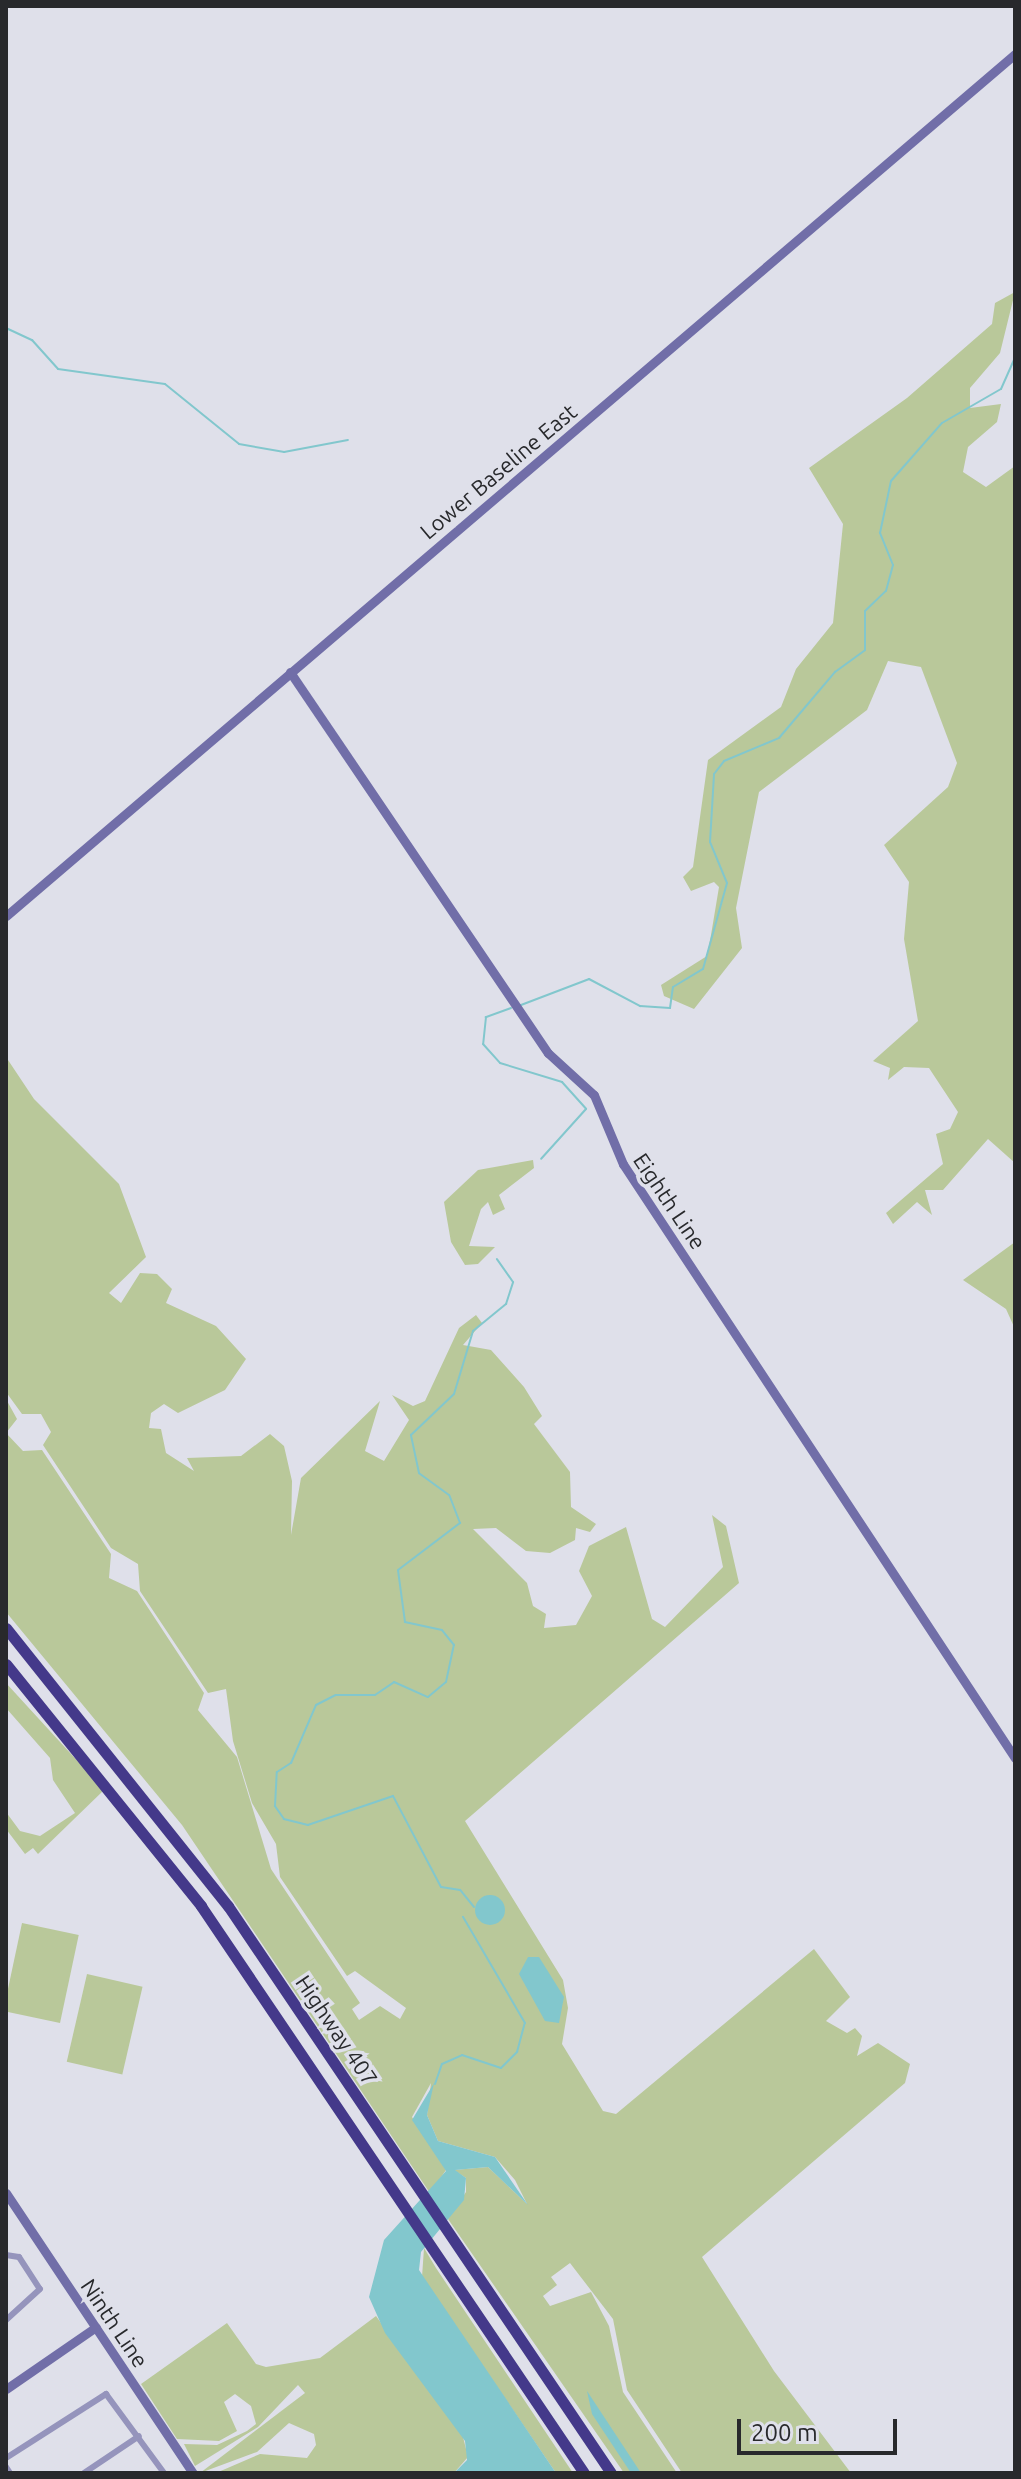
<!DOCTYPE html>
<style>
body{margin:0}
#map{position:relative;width:1021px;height:2479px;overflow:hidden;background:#dfe0ea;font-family:Ubuntu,sans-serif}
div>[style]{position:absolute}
.green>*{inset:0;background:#b9c89a;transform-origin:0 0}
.water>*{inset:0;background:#82c7cd}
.round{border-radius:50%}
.stream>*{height:2px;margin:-1px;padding:0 1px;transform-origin:1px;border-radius:1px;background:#82c7cd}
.street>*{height:6px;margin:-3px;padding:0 3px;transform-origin:3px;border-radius:3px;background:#9594bc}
.secondary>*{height:9px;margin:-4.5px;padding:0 4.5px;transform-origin:4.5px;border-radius:4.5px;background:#716ea8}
.highway>*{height:11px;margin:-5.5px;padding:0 5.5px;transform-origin:5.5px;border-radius:5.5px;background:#44398a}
span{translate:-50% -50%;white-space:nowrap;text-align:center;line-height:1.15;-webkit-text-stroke:7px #dfe0ea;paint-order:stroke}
.street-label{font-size:22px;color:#28292c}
.frame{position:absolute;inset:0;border:8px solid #28292c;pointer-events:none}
.scale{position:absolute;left:737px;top:2419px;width:160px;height:36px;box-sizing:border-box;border:4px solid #28292c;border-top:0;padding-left:10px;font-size:24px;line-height:28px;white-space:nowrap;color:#28292c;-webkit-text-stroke:6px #dfe0ea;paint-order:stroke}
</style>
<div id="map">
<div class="green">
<div style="clip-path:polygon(1015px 292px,1000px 353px,970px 388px,970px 408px,1001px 404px,997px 422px,968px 447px,963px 472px,986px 487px,1015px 466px,1015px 1163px,988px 1139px,943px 1190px,925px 1190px,932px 1215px,917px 1202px,893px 1224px,886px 1213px,943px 1164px,936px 1134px,950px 1129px,958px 1112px,929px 1068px,904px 1067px,888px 1080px,890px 1068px,873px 1061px,918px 1021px,904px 939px,909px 882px,884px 845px,948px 787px,957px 763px,921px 667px,888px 661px,867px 710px,759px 792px,736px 908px,742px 948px,694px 1009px,664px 996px,661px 985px,707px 956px,711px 935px,719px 887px,714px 882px,691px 891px,683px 877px,693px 867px,708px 760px,781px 707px,796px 669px,833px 623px,843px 524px,809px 468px,907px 398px,992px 324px,995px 303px)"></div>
<div style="clip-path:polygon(6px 1057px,34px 1099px,119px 1184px,146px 1257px,109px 1293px,121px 1303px,140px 1273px,157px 1274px,172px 1289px,166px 1303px,216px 1326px,246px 1359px,225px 1390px,178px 1413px,164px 1404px,151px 1413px,149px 1428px,161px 1429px,166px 1453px,194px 1471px,187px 1458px,241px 1456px,270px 1434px,284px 1446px,292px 1481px,291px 1535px,301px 1478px,380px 1401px,365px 1451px,384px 1461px,409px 1420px,392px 1395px,413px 1406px,425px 1401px,459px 1328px,476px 1315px,482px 1323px,463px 1345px,491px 1350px,524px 1387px,542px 1416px,534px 1424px,570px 1472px,571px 1507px,596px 1524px,590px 1532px,576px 1528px,575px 1540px,550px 1553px,526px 1551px,496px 1528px,473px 1529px,527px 1583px,533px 1606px,546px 1614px,544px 1628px,576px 1625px,592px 1596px,579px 1571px,589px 1546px,626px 1527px,652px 1619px,665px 1627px,723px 1567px,712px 1515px,726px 1526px,739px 1583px,465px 1821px,563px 1980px,568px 2008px,562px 2044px,603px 2111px,616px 2114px,814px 1949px,850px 1997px,826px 2021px,847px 2033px,855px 2028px,862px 2036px,857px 2056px,878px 2043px,910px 2064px,905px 2083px,702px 2257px,774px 2371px,851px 2473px,682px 2473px,627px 2390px,613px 2319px,570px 2263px,551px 2277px,557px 2285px,543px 2296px,550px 2306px,591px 2292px,609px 2326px,623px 2392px,677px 2473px,624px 2473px,448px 2219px,466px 2192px,466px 2178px,454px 2170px,488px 2167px,527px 2204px,515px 2180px,495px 2157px,438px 2141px,427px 2115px,431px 2083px,412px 2117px,446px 2170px,430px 2193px,182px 1825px,6px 1612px,6px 1399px,17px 1419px,6px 1433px,23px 1451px,42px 1450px,111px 1554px,109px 1578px,137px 1591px,204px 1693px,198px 1710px,237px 1757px,271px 1869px,360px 2003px,352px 2009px,359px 2020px,380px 2006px,400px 2019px,406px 2008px,355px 1971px,347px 1976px,280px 1877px,276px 1844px,252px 1803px,233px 1741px,226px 1689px,208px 1693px,140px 1591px,138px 1564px,111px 1548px,43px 1445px,51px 1432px,41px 1414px,22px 1414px,6px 1392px)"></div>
<div style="clip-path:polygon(533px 1160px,534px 1168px,499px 1195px,505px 1209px,493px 1215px,488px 1202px,481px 1209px,469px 1246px,495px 1247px,478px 1264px,465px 1265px,451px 1242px,444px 1202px,478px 1170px)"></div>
<div style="clip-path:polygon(1015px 1242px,1015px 1329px,1006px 1309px,963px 1280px)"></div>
<div style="clip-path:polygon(6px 1683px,104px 1790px,38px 1854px,33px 1848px,25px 1854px,6px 1829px,6px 1812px,20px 1831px,40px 1836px,75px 1813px,53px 1780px,50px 1758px,6px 1708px)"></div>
<div style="left:22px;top:1923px;width:58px;height:90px;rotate:12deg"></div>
<div style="left:87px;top:1974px;width:57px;height:90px;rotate:13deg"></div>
<div style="clip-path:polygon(424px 2248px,436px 2268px,573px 2473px,556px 2473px,422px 2277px)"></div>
<div style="clip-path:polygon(376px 2316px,463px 2437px,468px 2457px,454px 2473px,216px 2473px,260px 2454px,307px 2458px,316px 2445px,314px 2434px,289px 2423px,257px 2452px,200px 2473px,305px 2393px,298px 2385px,258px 2427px,195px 2466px,184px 2444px,217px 2445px,247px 2431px,256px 2424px,251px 2406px,235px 2394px,224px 2402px,237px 2431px,219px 2441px,177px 2439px,141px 2384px,227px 2323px,256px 2364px,266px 2367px,320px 2358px)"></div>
</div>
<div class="water">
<div class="round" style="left:475px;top:1895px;width:30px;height:30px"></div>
<div style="clip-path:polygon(528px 1957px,539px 1957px,564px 1997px,559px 2023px,545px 2021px,519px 1974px)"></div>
<div style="clip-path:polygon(434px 2083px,427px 2115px,438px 2141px,495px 2157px,528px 2205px,488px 2167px,455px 2170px,466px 2178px,464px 2200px,421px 2252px,419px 2270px,556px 2473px,454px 2473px,467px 2460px,465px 2441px,385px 2333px,369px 2297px,384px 2240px,446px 2171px,412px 2120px)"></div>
<div style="clip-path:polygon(587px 2391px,641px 2473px,631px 2473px,592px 2414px)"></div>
</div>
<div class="stream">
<div style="left:6px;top:328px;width:29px;rotate:25deg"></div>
<div style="left:32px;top:340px;width:39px;rotate:48deg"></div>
<div style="left:58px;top:369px;width:108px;rotate:8deg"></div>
<div style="left:165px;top:384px;width:95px;rotate:39deg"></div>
<div style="left:239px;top:444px;width:46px;rotate:10.1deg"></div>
<div style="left:284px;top:452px;width:65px;rotate:-10.6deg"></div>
<div style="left:521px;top:1005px;width:73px;rotate:-20.9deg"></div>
<div style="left:589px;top:979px;width:58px;rotate:27.9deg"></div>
<div style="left:640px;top:1006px;width:30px;rotate:4deg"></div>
<div style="left:670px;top:1008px;width:21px;rotate:-82deg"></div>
<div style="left:673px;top:987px;width:35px;rotate:-31deg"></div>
<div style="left:703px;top:969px;width:89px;rotate:-74.4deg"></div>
<div style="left:727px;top:883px;width:44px;rotate:-112.5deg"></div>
<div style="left:710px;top:842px;width:68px;rotate:-86.6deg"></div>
<div style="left:714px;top:774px;width:16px;rotate:-52deg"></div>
<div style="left:724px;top:761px;width:60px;rotate:-22.7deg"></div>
<div style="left:779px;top:738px;width:87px;rotate:-49.7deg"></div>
<div style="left:835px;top:672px;width:37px;rotate:-36deg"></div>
<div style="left:865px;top:650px;width:39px;rotate:-90deg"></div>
<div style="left:865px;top:611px;width:29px;rotate:-44deg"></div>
<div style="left:886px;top:591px;width:27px;rotate:-75deg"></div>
<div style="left:893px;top:565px;width:35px;rotate:-112deg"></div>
<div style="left:880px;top:533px;width:53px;rotate:-78.1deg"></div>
<div style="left:891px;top:481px;width:77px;rotate:-48.7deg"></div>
<div style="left:942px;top:423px;width:68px;rotate:-30deg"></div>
<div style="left:1001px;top:389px;width:35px;rotate:-66deg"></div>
<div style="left:511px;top:1008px;width:27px;rotate:160deg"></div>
<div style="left:486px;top:1017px;width:27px;rotate:96deg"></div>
<div style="left:483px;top:1044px;width:25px;rotate:48deg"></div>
<div style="left:500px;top:1063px;width:65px;rotate:17deg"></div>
<div style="left:562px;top:1082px;width:36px;rotate:48deg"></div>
<div style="left:586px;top:1109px;width:67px;rotate:132deg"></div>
<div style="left:474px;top:1907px;width:22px;rotate:-129deg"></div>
<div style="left:460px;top:1890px;width:19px;rotate:-171deg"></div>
<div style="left:441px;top:1887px;width:103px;rotate:-117.8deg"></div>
<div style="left:393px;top:1796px;width:90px;rotate:161.2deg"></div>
<div style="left:308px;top:1825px;width:25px;rotate:-166deg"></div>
<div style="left:284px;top:1819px;width:16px;rotate:-125deg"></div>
<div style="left:275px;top:1806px;width:34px;rotate:-87deg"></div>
<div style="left:277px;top:1772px;width:17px;rotate:-33deg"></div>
<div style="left:291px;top:1763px;width:63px;rotate:-66.7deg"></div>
<div style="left:316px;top:1705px;width:22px;rotate:-27deg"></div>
<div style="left:336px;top:1695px;width:39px"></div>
<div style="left:375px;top:1695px;width:23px;rotate:-34deg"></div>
<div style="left:394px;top:1682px;width:37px;rotate:24deg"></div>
<div style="left:428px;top:1697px;width:23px;rotate:-40deg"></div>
<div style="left:446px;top:1682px;width:38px;rotate:-78deg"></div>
<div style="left:454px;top:1645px;width:19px;rotate:-129deg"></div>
<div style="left:442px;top:1630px;width:38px;rotate:-168deg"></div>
<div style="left:405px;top:1622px;width:52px;rotate:-97.7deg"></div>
<div style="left:398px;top:1570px;width:78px;rotate:-37.2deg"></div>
<div style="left:460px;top:1523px;width:30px;rotate:-111deg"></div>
<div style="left:449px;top:1495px;width:37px;rotate:-144deg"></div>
<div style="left:419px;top:1473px;width:39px;rotate:-102deg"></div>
<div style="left:411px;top:1435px;width:59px;rotate:-43.6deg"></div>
<div style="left:454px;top:1394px;width:66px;rotate:-73.2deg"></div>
<div style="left:473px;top:1331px;width:43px;rotate:-39.3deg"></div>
<div style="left:506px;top:1304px;width:23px;rotate:-72deg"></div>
<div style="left:513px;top:1282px;width:28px;rotate:-125deg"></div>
<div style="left:435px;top:2084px;width:21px;rotate:-71deg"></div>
<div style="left:442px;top:2064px;width:22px;rotate:-24deg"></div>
<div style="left:462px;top:2055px;width:41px;rotate:18.4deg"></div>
<div style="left:501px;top:2068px;width:23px;rotate:-45deg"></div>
<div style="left:517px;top:2052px;width:30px;rotate:-75deg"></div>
<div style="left:525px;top:2023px;width:123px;rotate:-120.3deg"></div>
</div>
<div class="street">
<div style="left:6px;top:2255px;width:13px;rotate:9deg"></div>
<div style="left:19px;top:2257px;width:38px;rotate:57deg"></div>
<div style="left:40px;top:2289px;width:46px;rotate:137.6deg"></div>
<div style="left:6px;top:2458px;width:119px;rotate:-32.6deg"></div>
<div style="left:106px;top:2394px;width:98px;rotate:53.7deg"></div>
<div style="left:6px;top:2467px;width:7px;rotate:56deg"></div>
<div style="left:84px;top:2473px;width:66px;rotate:-33.9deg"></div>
</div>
<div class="secondary">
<div style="left:290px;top:672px;width:460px;rotate:55.9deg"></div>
<div style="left:548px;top:1053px;width:62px;rotate:42.4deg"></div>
<div style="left:594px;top:1095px;width:75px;rotate:67.2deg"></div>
<div style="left:623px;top:1164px;width:712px;rotate:56.58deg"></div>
<div style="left:6px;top:916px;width:1327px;rotate:-40.51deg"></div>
<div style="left:6px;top:2193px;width:337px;rotate:56.3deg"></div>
<div style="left:6px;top:2389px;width:109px;rotate:-34.6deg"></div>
</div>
<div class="highway">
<div style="left:6px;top:1628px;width:356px;rotate:51.4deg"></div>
<div style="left:228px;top:1906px;width:684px;rotate:55.96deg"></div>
<div style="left:6px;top:1664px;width:311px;rotate:51.1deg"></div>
<div style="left:201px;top:1906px;width:684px;rotate:55.96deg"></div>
</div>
<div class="street-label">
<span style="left:498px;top:471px;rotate:-40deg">Lower Baseline East</span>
<span style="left:670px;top:1201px;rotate:56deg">Eighth Line</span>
<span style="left:337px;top:2030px;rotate:56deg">Highway 407</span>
<span style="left:115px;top:2323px;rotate:56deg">Ninth Line</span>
</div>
<div class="frame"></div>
<div class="scale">200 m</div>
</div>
